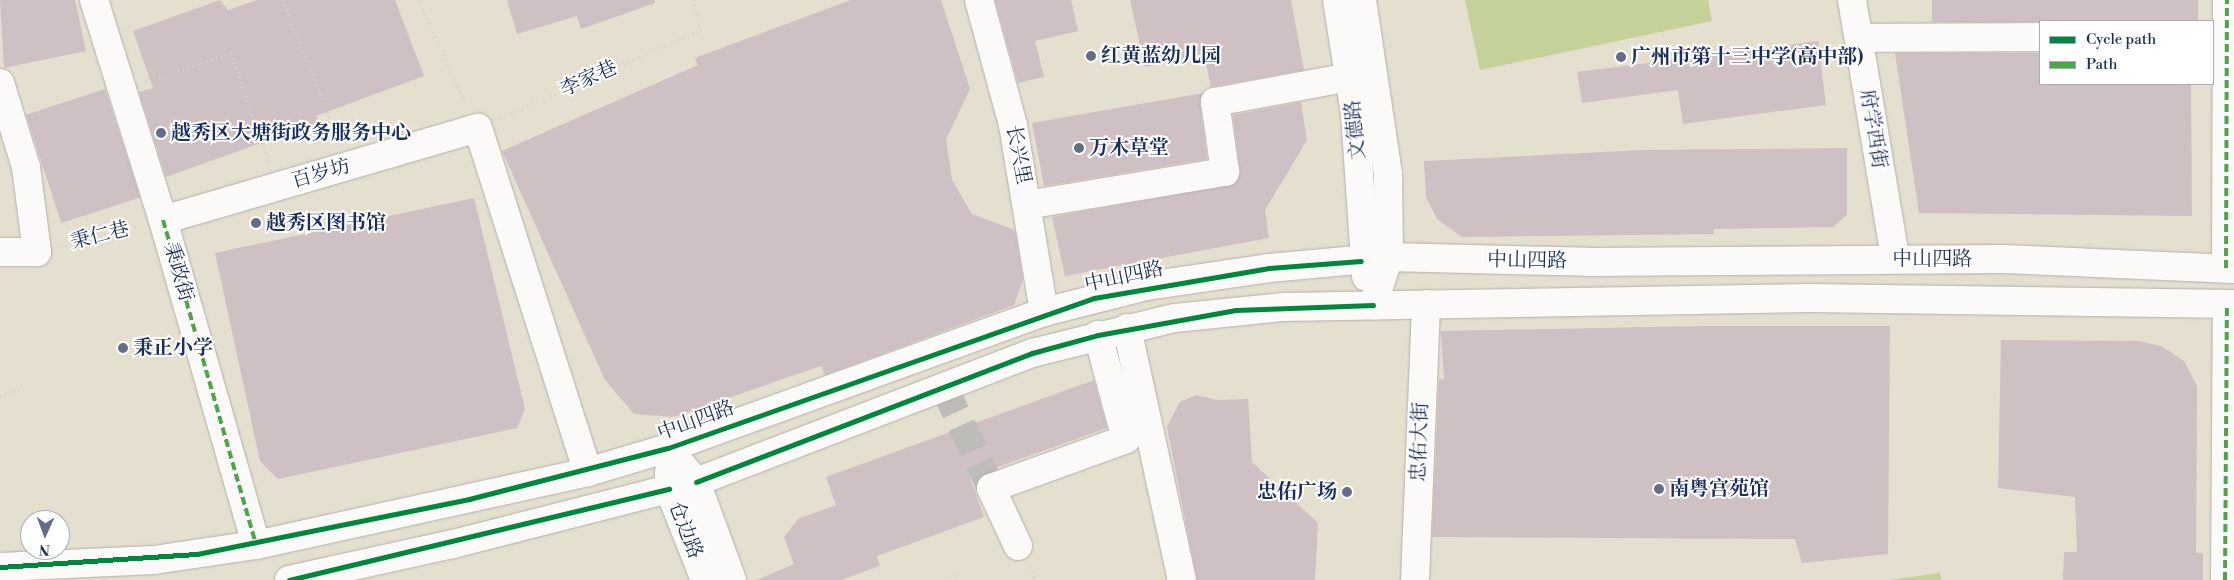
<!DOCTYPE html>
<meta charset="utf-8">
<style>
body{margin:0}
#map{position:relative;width:2234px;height:580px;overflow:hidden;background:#e5dfcf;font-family:"Libre Bodoni","Noto Serif SC",serif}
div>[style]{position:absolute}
.green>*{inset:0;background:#c4d198}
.building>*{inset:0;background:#cec0c3;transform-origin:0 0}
.minor-tunnel>*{height:28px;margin-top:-14px;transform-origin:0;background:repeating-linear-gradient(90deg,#bdbcb8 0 28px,transparent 0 42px)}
.path>*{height:3px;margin-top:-1.5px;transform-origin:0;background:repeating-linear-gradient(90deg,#d3d2d1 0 1px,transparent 0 5px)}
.roads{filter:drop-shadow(0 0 1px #b2b1ab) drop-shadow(0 0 1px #b2b1ab)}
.minor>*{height:28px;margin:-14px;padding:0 14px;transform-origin:14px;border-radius:14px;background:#fbfaf8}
.major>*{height:28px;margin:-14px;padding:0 14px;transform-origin:14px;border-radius:14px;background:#fbfaf8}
.quiet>*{height:4px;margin-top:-2px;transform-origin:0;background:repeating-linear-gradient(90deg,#4fa44a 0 8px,transparent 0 12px)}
.cycleway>*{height:5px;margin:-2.5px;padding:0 2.5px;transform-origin:2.5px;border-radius:2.5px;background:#00873e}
.dots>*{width:14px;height:14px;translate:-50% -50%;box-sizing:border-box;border:2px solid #fff;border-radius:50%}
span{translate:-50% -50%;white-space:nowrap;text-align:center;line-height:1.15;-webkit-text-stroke:4px #fff;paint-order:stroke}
.poi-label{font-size:20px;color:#1b2f5e;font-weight:700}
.left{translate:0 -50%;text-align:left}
.right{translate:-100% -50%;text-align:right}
.street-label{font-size:20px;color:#1b2f5e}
.legend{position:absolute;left:2039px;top:20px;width:175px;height:65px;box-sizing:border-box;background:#fff;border:1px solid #a4acbf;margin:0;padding:6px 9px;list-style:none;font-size:15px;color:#1b2f5e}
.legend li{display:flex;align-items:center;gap:10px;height:25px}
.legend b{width:25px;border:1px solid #a4acbf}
.north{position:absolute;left:20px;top:510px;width:50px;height:50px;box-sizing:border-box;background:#fff;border:1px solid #a4acbf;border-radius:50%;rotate:182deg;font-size:14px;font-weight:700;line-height:20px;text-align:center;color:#1b2f5e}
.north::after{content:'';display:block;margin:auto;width:18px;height:22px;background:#626d86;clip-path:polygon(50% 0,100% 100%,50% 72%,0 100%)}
</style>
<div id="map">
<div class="green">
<div style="clip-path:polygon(1465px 0,1708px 0,1712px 21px,1480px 70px)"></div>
<div style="clip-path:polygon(1940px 573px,1941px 580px,1890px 580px)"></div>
</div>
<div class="building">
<div style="clip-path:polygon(0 0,75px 0,86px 51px,4px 68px)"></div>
<div style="clip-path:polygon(220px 0,228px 10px,257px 0,395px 0,424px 76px,316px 116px,319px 122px,166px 177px,139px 92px,153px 88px,133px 31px)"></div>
<div style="clip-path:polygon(507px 0,654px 0,655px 3px,581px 29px,577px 16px,517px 34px)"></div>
<div style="clip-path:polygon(851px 0,941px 0,970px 89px,946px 139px,952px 180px,972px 214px,1015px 230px,1023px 280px,1014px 305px,825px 375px,821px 366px,673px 417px,634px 414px,605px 380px,502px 151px,698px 65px,695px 58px)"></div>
<div style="clip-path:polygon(995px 0,1071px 0,1078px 31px,1035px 41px,1044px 77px,1018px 83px)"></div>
<div style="clip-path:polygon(1130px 0,1291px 0,1304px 70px,1211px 87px,1204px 54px,1145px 67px)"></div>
<div style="left:1932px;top:0;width:266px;height:22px"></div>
<div style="clip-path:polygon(1818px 41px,1826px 105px,1683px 124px,1678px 90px,1582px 103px,1577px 72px)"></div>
<div style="clip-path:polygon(1895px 53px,2040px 53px,2040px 84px,2191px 84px,2192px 216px,1919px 213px)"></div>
<div style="left:105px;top:89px;width:114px;height:83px;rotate:72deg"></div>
<div style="clip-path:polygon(1203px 93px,1200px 104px,1207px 159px,1044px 186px,1032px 123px)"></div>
<div style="clip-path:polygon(1301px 102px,1307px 140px,1265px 210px,1269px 238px,1065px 276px,1052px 217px,1234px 184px,1240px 170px,1233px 115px)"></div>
<div style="clip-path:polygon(1847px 148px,1847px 215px,1833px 227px,1714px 229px,1714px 234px,1462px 237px,1437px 219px,1426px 197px,1424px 161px,1643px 150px)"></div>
<div style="clip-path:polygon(474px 198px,525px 409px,517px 428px,278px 479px,260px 461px,215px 253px)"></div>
<div style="clip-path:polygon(1701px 326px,1890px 326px,1888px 554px,1802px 563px,1795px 539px,1432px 537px,1439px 379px,1444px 379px,1441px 331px)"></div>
<div style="clip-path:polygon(2001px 340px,2140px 341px,2163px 347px,2184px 361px,2197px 386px,2196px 553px,2203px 553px,2203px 580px,2063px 580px,2064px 552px,2077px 552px,2075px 497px,1998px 488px)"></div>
<div style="clip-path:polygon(1094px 380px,1107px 428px,970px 477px,984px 517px,877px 556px,880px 566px,841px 580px,757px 580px,794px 564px,784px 537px,798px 519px,836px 505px,826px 477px)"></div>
<div style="clip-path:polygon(1196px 395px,1217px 400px,1248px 399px,1252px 462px,1318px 523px,1315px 580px,1197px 580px,1167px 427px,1180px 402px)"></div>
</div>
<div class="minor-tunnel">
<div style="left:944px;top:387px;width:111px;rotate:65deg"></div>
</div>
<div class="path">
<div style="left:283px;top:0;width:152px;rotate:68.3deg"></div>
<div style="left:418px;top:0;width:115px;rotate:64.8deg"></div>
<div style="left:145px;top:82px;width:91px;rotate:-18.6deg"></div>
<div style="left:231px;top:53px;width:116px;rotate:70.9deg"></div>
<div style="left:500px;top:118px;width:219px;rotate:-23.7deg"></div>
<div style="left:700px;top:30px;width:31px;rotate:-103deg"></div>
<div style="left:62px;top:246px;width:79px;rotate:-14.7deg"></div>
<div style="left:0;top:396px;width:24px;rotate:-15deg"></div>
<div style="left:1029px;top:567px;width:15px;rotate:62deg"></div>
<div style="left:952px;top:580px;width:11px;rotate:-52deg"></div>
</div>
<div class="roads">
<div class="minor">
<div style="left:94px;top:0;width:231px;rotate:72.6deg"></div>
<div style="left:163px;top:220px;width:338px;rotate:74deg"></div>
<div style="left:979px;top:0;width:130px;rotate:74.8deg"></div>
<div style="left:1013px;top:125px;width:190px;rotate:80.6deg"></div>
<div style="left:1852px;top:0;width:262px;rotate:80.5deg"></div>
<div style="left:1859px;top:38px;width:181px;rotate:-0.3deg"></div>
<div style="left:0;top:83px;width:88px;rotate:72.8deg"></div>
<div style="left:26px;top:167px;width:86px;rotate:82.6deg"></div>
<div style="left:37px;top:252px;width:37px;rotate:180deg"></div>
<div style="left:1027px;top:205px;width:201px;rotate:-9.5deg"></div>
<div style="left:1225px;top:172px;width:71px;rotate:-98.1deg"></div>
<div style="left:1215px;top:102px;width:137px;rotate:-10.5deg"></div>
<div style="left:163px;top:220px;width:328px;rotate:-16.3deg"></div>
<div style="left:478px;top:128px;width:361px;rotate:72.3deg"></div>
<div style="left:2226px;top:268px;width:268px;rotate:-89.8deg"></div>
<div style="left:1127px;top:328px;width:258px;rotate:77.7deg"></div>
<div style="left:1018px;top:546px;width:64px;rotate:-115deg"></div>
<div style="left:991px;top:488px;width:144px;rotate:-19.9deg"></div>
<div style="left:1126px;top:439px;width:108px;rotate:-105.1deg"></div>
<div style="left:1415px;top:580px;width:276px;rotate:-87.7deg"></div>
<div style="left:2225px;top:580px;width:276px;rotate:-89.6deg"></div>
</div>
<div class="major">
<div style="left:1337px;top:0;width:115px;rotate:81deg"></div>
<div style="left:1355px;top:114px;width:163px;rotate:86.1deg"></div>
<div style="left:1362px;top:0;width:177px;rotate:81.5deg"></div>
<div style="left:1388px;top:175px;width:82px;rotate:89.3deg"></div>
<div style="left:1389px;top:257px;width:51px;rotate:108.4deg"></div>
<div style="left:668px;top:448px;width:44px;rotate:50.5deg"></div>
<div style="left:696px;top:482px;width:104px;rotate:69.8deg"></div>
<div style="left:669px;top:472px;width:17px;rotate:90deg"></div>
<div style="left:669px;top:489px;width:98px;rotate:68.4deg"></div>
<div style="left:0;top:567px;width:154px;rotate:-2.6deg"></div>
<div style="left:154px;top:560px;width:103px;rotate:-8.4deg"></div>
<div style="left:256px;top:545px;width:340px;rotate:-12.4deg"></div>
<div style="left:588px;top:472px;width:84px;rotate:-16.7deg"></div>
<div style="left:668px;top:448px;width:400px;rotate:-19.9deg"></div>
<div style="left:1044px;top:312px;width:106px;rotate:-14.2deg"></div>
<div style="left:1147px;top:286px;width:123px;rotate:-8.4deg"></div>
<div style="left:1269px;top:268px;width:121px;rotate:-5.2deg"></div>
<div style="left:1389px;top:257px;width:199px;rotate:1.4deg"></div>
<div style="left:1588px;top:262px;width:416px;rotate:-0.4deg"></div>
<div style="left:2004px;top:259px;width:230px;rotate:2.5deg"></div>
<div style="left:289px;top:580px;width:168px;rotate:-12.4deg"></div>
<div style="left:453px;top:544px;width:251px;rotate:-14.3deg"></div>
<div style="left:696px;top:482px;width:360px;rotate:-21deg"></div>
<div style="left:1032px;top:353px;width:147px;rotate:-13.8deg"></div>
<div style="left:1175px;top:318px;width:110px;rotate:-5.8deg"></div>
<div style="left:1284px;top:307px;width:526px;rotate:-0.98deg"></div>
<div style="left:1810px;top:298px;width:424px;rotate:0.8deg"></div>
</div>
</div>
<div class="quiet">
<div style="left:163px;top:220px;width:338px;rotate:74deg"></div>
<div style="left:2226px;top:268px;width:268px;rotate:-89.8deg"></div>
<div style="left:2225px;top:580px;width:276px;rotate:-89.6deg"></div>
</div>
<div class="cycleway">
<div style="left:696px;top:482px;width:360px;rotate:-21deg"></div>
<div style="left:1032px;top:353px;width:68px;rotate:-15.3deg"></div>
<div style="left:1098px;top:335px;width:140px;rotate:-10.3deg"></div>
<div style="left:1236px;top:310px;width:137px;rotate:-2.1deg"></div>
<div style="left:0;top:567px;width:197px;rotate:-3.8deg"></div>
<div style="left:197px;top:554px;width:278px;rotate:-11.4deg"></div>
<div style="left:469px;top:499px;width:205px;rotate:-14.4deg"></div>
<div style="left:668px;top:448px;width:452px;rotate:-19.4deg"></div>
<div style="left:1094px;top:298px;width:178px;rotate:-9.7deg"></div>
<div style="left:1269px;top:268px;width:92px;rotate:-4.4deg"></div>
<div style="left:289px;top:580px;width:391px;rotate:-13.5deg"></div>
</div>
<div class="dots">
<div style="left:1091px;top:56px;background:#626d86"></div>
<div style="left:1621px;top:57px;background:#626d86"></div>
<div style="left:161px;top:133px;background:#626d86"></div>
<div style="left:1079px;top:148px;background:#626d86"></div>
<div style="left:256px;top:223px;background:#626d86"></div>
<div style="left:123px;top:348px;background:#626d86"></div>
<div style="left:1659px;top:489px;background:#626d86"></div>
<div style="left:1347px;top:492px;background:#626d86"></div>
</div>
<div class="poi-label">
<span class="left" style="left:1101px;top:56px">红黄蓝幼儿园</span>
<span class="left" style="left:1631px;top:57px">广州市第十三中学(高中部)</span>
<span class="left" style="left:171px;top:133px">越秀区大塘街政务服务中心</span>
<span class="left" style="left:1089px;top:148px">万木草堂</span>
<span class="left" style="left:266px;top:223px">越秀区图书馆</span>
<span class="left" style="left:133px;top:348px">秉正小学</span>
<span class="left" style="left:1669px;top:489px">南粤宫苑馆</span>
<span class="right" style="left:1337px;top:492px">忠佑广场</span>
</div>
<div class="street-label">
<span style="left:589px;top:79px;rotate:-24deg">李家巷</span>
<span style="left:1873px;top:129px;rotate:81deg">府学西街</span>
<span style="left:1356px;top:130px;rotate:-96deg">文德路</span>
<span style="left:1018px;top:155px;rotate:79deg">长兴里</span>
<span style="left:321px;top:174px;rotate:-16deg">百岁坊</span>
<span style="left:100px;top:236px;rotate:-14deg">秉仁巷</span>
<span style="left:1932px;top:259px">中山四路</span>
<span style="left:1527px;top:261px;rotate:1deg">中山四路</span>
<span style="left:178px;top:272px;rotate:74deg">秉政街</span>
<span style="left:1124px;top:277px;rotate:-12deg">中山四路</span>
<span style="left:696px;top:421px;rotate:-20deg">中山四路</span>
<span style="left:1420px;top:442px;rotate:-88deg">忠佑大街</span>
<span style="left:685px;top:530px;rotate:69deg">仓边路</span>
</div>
<ul class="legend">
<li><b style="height:6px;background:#00873e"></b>Cycle path</li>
<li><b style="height:6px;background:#4fa44a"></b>Path</li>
</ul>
<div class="north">N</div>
</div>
